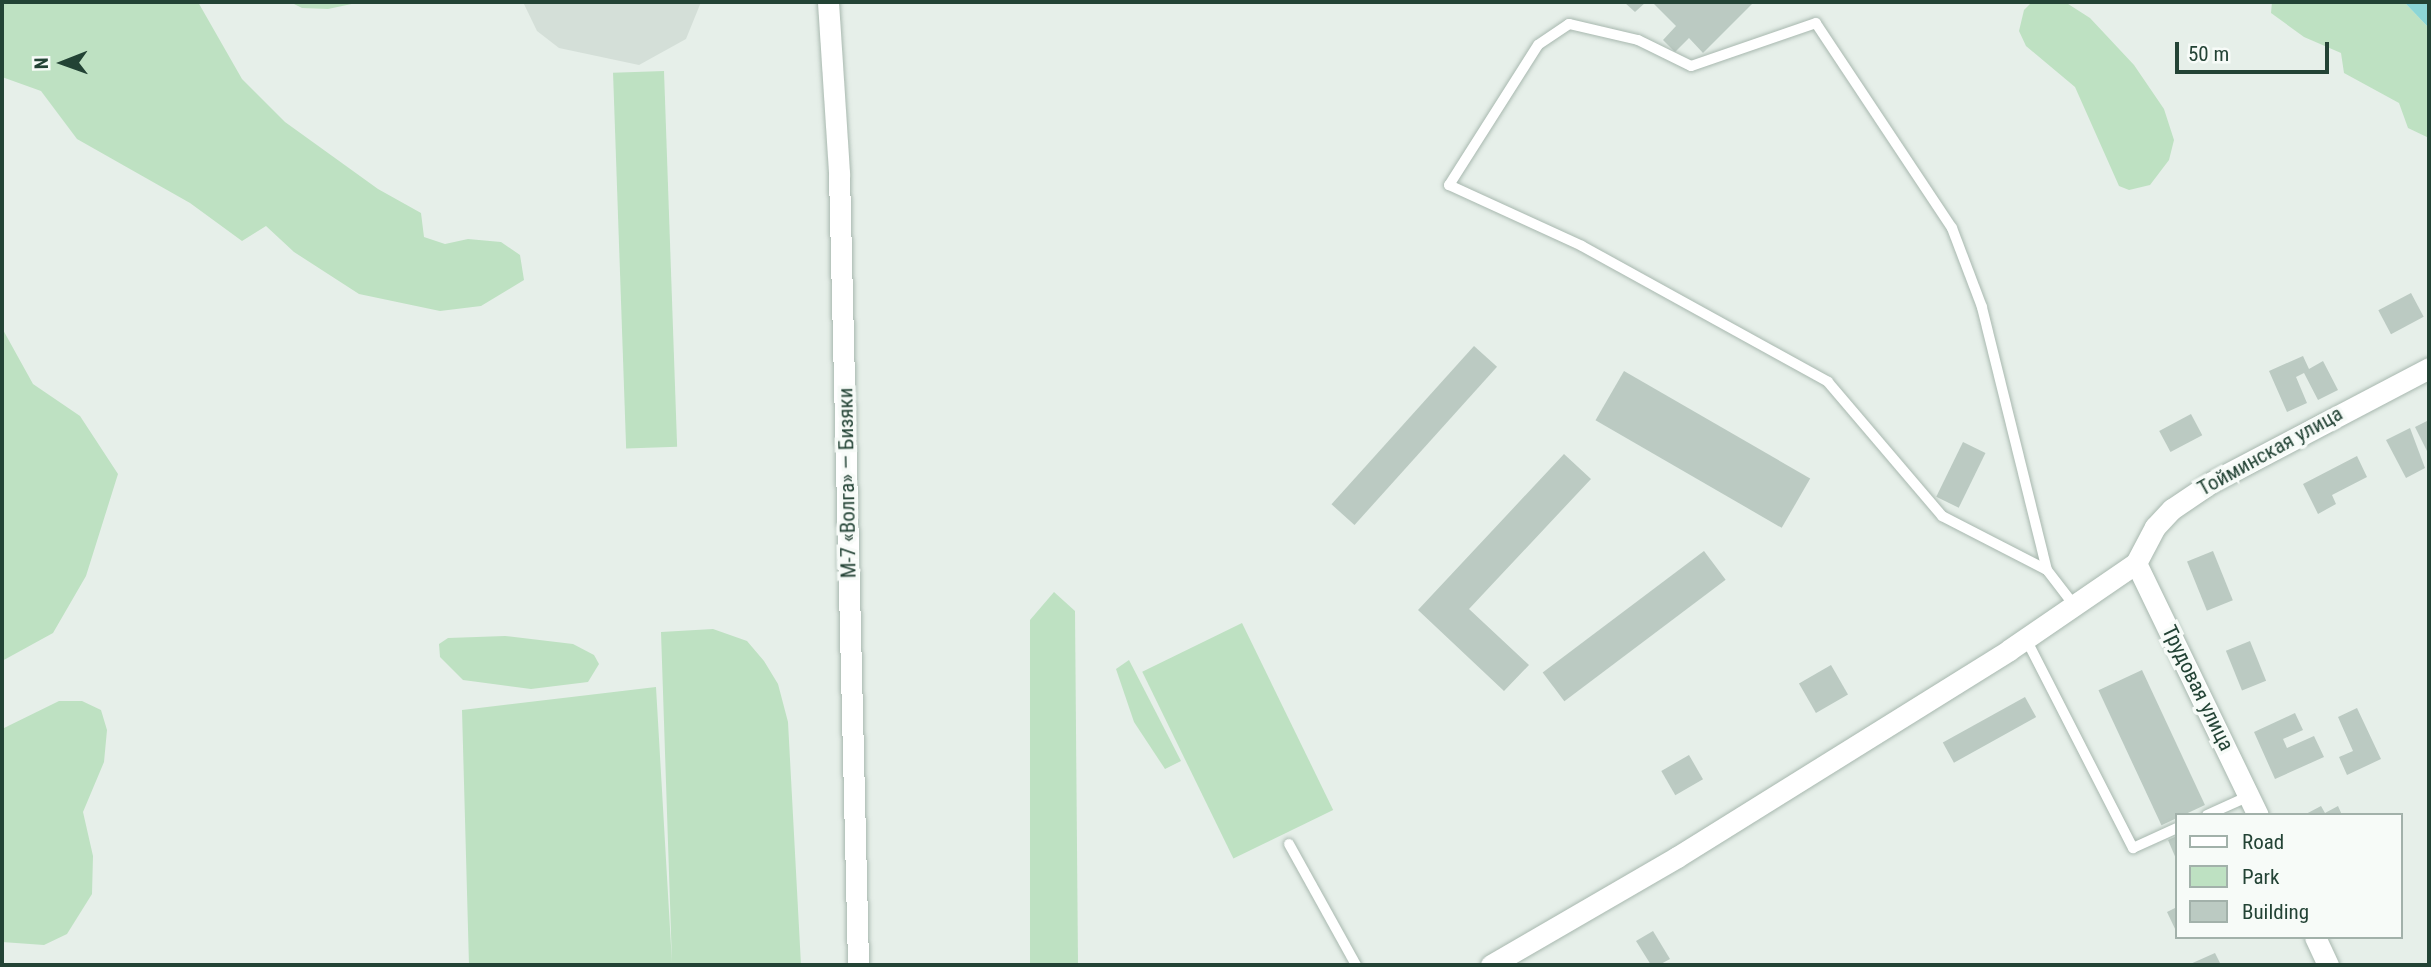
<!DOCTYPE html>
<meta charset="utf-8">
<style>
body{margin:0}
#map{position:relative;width:2431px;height:967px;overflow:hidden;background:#e6efe9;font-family:"Roboto Condensed",sans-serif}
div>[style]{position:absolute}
.built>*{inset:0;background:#d4dfd8}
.green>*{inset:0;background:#bee1c2;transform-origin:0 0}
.water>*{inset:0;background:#8cd6d6}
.building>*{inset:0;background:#bbcac2;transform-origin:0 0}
.roads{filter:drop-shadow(0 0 2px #a8b8af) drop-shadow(0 0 2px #a8b8af)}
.service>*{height:10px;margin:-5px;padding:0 5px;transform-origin:5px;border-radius:5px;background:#fff}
.tertiary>*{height:21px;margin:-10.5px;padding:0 10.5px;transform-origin:10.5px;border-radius:10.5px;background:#fff}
.secondary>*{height:21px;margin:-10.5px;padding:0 10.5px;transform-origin:10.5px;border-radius:10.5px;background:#fff}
span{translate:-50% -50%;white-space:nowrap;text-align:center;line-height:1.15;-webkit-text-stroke:7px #f7fbf8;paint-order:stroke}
.street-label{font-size:21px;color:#234335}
.frame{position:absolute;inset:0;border:4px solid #234335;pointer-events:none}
.legend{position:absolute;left:2175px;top:813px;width:228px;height:126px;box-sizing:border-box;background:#f7fbf8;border:2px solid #a2b1aa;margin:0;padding:9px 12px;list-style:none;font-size:21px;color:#234335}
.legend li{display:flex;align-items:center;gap:14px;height:35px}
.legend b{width:35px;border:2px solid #a2b1aa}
.north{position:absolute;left:28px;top:28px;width:70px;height:70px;-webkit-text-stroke:5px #f7fbf8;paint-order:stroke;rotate:269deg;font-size:19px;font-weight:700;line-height:28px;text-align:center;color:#234335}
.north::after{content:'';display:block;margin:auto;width:24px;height:32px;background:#234335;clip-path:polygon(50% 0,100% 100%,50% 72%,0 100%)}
.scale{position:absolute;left:2175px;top:42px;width:154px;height:32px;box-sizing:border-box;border:4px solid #234335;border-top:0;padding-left:9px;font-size:21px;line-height:24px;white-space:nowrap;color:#234335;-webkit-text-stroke:5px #f7fbf8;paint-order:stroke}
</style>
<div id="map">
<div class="built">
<div style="clip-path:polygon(523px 2px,701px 2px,686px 39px,639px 65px,559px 48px,537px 31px)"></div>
</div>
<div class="green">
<div style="clip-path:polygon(2px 2px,198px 2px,242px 79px,285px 122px,378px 189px,421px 213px,424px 237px,445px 244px,468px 239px,501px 242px,520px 255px,524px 280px,481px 306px,440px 311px,359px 294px,294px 252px,266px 226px,242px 241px,190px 203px,77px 139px,41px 91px,2px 77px)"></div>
<div style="clip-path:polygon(290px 2px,361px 2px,328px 9px,302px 8px)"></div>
<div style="clip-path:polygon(2032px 2px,2065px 2px,2090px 18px,2134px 65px,2164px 109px,2174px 140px,2169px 160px,2150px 185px,2129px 190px,2119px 186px,2075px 87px,2026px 46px,2019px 31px,2024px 10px)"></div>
<div style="clip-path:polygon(2272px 2px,2404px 2px,2429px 28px,2429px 138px,2408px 128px,2399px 103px,2344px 73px,2341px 53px,2304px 37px,2271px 13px)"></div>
<div style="left:664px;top:71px;width:376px;height:51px;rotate:88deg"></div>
<div style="clip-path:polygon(2px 328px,33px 384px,80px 416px,118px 474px,86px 576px,53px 633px,2px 661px)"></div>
<div style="clip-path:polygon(1054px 592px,1075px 611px,1078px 965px,1030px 965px,1030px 620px)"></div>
<div style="left:1242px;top:623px;width:208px;height:111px;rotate:64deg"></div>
<div style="clip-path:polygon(713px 629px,747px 641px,764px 661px,778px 684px,788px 722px,801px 965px,469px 965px,462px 710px,656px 687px,672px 963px,661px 632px)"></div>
<div style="clip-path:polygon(505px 636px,573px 644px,594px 655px,599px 664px,588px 682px,531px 689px,463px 680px,440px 657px,439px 644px,448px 638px)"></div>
<div style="clip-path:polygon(1129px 660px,1181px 761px,1165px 769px,1134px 722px,1116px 669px)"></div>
<div style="clip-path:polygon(59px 701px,82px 701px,101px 710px,107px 730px,104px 762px,83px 812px,93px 856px,92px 894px,67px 934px,44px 945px,2px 942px,2px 729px)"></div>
</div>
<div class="water">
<div style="clip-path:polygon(2404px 2px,2429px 2px,2429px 28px,2406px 4px)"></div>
</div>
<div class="building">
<div style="clip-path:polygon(1624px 2px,1646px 2px,1635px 12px)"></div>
<div style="clip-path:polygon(1652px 2px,1754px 2px,1703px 53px,1689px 38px,1675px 52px,1663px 40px,1676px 26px)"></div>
<div style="left:2411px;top:293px;width:27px;height:37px;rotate:62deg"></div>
<div style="left:1474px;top:346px;width:31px;height:213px;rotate:42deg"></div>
<div style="clip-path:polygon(2303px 356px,2309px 369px,2323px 361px,2338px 390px,2318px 400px,2304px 373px,2296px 377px,2307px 403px,2287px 412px,2269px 371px)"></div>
<div style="left:1624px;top:371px;width:215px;height:57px;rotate:30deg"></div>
<div style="left:2191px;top:414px;width:24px;height:36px;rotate:62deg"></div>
<div style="clip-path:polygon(2429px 420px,2429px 455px,2415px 427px)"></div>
<div style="clip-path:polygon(2410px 428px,2425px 468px,2406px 478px,2386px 440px)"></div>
<div style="left:1963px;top:442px;width:25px;height:61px;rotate:26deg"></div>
<div style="clip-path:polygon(1564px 454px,1591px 479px,1469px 609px,1529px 665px,1504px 691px,1418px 610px)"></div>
<div style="clip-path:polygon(2357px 456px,2367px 477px,2332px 495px,2336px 504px,2318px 514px,2303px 484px)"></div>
<div style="left:1704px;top:551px;width:36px;height:202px;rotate:53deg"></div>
<div style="left:2213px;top:551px;width:53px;height:28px;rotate:68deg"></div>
<div style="left:2250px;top:641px;width:43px;height:26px;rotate:68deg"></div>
<div style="left:1831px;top:665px;width:34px;height:37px;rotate:60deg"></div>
<div style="left:2142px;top:670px;width:149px;height:48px;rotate:65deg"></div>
<div style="left:2025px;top:697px;width:23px;height:94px;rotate:61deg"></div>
<div style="clip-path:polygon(2357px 708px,2381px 759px,2347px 775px,2339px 757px,2353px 751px,2338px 717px)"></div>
<div style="clip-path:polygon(2295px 713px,2303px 730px,2283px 739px,2287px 748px,2314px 736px,2324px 757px,2275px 779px,2254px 732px)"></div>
<div style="left:1689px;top:755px;width:28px;height:32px;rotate:60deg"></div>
<div style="clip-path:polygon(2321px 806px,2325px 813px,2338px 806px,2342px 815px,2304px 815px)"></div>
<div style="clip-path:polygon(2177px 836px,2177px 861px,2168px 840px)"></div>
<div style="clip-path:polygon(2177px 907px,2177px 933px,2167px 912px)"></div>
<div style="clip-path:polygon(1653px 931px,1670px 959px,1659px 965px,1651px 965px,1636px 941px)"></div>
<div style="clip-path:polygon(2215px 953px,2221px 965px,2188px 965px)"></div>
</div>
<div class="roads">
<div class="service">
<div style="left:2047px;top:570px;width:271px;rotate:-103.9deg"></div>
<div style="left:1982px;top:307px;width:85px;rotate:-110.8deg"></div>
<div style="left:1952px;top:228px;width:246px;rotate:-123.6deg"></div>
<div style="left:1816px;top:23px;width:132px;rotate:161deg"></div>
<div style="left:1691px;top:66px;width:59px;rotate:-153.9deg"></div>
<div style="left:1638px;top:40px;width:71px;rotate:-166.9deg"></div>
<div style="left:1569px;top:24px;width:37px;rotate:146deg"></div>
<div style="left:1538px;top:45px;width:166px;rotate:122.4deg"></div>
<div style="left:1449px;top:185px;width:146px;rotate:24.6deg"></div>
<div style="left:1582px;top:246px;width:281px;rotate:28.9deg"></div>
<div style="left:1828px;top:382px;width:176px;rotate:49.6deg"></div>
<div style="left:1942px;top:516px;width:118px;rotate:27.2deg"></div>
<div style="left:2047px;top:570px;width:44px;rotate:52.4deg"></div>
<div style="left:2026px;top:639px;width:235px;rotate:62.9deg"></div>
<div style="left:2133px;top:848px;width:48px;rotate:-24.4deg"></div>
<div style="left:2207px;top:815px;width:46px;rotate:-24.3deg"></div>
<div style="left:1289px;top:844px;width:138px;rotate:61deg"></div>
</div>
<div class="tertiary">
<div style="left:2136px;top:563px;width:280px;rotate:64.2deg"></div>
<div style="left:2315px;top:937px;width:31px;rotate:65deg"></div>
<div style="left:1491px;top:965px;width:215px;rotate:-30.1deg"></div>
<div style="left:1677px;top:857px;width:391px;rotate:-31.9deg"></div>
<div style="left:2009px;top:650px;width:154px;rotate:-34.4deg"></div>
<div style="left:2136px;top:563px;width:41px;rotate:-62.2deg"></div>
<div style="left:2155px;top:527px;width:25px;rotate:-47deg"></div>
<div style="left:2172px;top:509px;width:48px;rotate:-34deg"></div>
<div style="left:2212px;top:482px;width:245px;rotate:-27.7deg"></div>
</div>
<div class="secondary">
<div style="left:828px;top:2px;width:172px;rotate:86.3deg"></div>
<div style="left:839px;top:174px;width:791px;rotate:88.62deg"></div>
</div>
</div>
<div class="street-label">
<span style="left:2270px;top:451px;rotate:-29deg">Тойминская улица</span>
<span style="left:847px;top:483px;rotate:-91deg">М-7 «Волга» — Бизяки</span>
<span style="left:2198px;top:688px;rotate:64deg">Трудовая улица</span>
</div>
<div class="frame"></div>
<ul class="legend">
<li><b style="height:9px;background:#fff"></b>Road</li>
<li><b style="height:19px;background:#bee1c2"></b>Park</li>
<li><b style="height:19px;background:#bbcac2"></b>Building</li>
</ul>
<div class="north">N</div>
<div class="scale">50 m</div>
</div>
